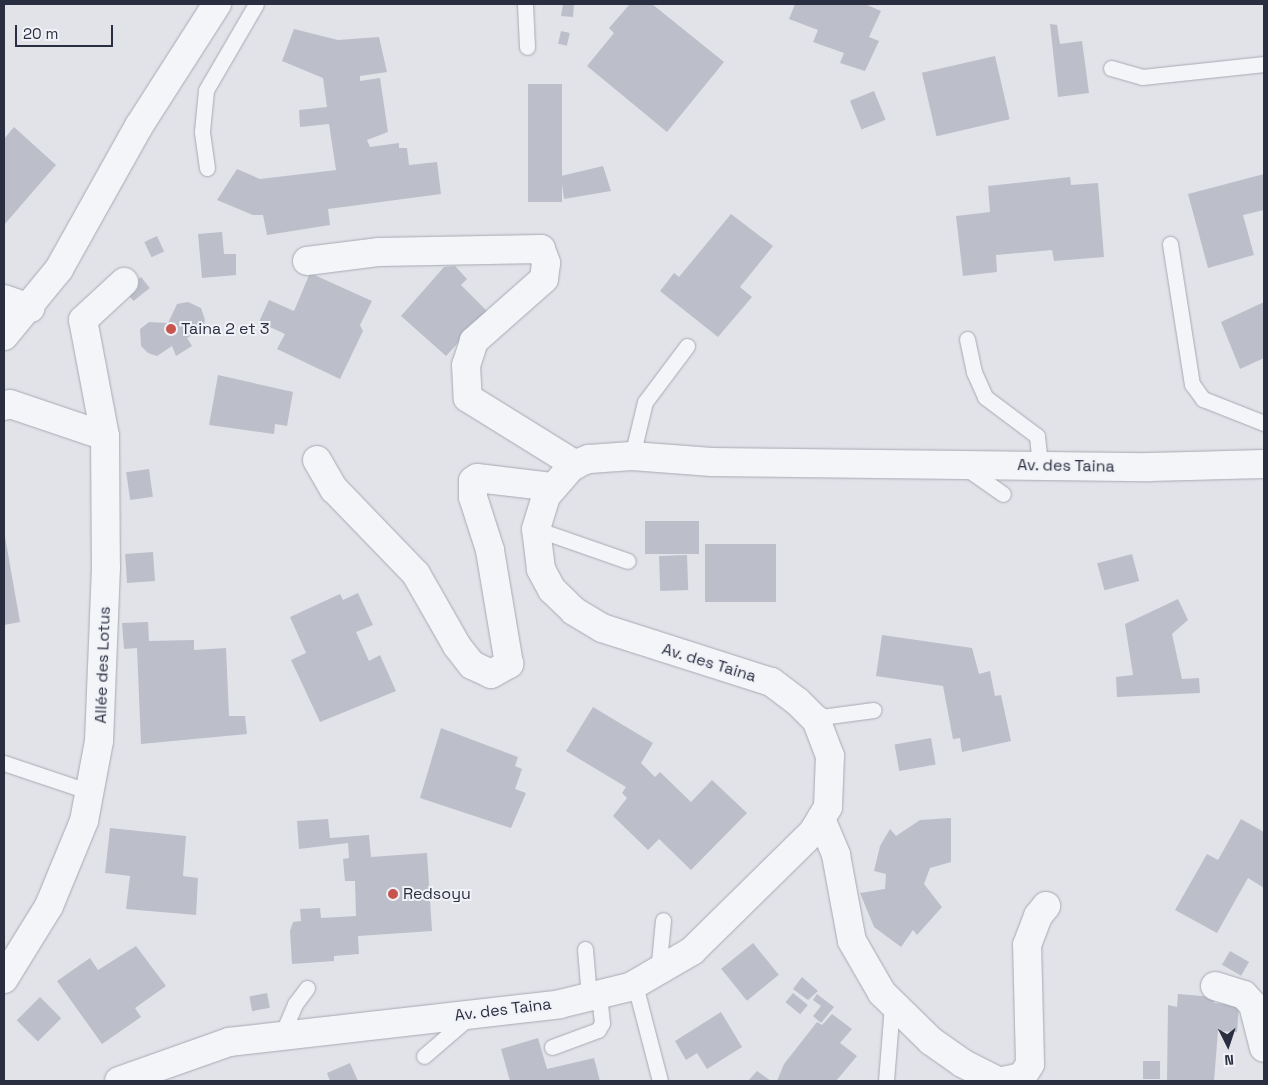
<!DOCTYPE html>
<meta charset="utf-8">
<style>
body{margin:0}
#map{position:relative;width:1268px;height:1085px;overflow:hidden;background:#e2e3e9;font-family:"Space Grotesk",sans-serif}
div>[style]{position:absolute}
.building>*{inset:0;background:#bcbec9;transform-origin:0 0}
.roads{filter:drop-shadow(0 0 1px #a7a9b3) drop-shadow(0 0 1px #a7a9b3)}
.lane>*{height:15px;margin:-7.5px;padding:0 7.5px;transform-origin:7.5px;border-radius:7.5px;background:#f4f5f8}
.street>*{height:28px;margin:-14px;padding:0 14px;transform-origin:14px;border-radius:14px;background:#f4f5f8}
.dots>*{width:14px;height:14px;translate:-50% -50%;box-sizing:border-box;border:2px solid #f1f2f7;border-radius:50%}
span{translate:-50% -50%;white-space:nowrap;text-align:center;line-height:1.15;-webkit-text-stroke:4px #f1f2f7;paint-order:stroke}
.poi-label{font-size:16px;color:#2a2e41}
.left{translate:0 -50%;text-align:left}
.street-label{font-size:16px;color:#2a2e41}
.frame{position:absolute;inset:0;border:5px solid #2a2e41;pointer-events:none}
.north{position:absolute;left:1203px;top:1020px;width:50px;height:50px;-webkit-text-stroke:4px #f1f2f7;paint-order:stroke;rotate:176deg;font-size:14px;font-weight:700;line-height:20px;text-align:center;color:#2a2e41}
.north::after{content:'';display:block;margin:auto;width:18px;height:22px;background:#2a2e41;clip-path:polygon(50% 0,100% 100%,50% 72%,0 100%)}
.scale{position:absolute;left:15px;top:25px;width:98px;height:22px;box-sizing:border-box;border:2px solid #2a2e41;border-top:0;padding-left:6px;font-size:15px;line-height:18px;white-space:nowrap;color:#2a2e41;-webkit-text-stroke:4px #f1f2f7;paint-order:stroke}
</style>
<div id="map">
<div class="building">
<div style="clip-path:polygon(563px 4px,574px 4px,573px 17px,561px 16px)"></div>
<div style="clip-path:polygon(630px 4px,652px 4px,724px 62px,667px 132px,587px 66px,614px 33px,609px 28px)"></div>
<div style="clip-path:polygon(795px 4px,865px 4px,881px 11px,869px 37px,879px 41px,865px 71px,840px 63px,844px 53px,813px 42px,818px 30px,789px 19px)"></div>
<div style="clip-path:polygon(1050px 24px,1057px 25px,1060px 44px,1082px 41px,1089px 93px,1058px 97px)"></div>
<div style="clip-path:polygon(294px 29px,338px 40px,379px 37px,387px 72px,360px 76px,360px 81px,380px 78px,388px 132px,367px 140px,370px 147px,399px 143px,399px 148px,407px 148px,409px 165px,437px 162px,441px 194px,328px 209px,330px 225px,267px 235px,263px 215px,253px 215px,217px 200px,237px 169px,260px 179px,336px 170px,329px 124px,300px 127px,299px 110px,327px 107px,323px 78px,282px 61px)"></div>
<div style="left:561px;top:31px;width:9px;height:13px;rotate:13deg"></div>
<div style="left:995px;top:56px;width:65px;height:75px;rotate:77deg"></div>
<div style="left:528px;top:84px;width:34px;height:118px"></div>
<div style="left:874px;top:91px;width:31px;height:26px;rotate:68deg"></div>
<div style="clip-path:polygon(14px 127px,56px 165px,4px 225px,4px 139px)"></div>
<div style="clip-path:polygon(603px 166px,611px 191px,564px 199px,561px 176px)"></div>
<div style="clip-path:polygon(1264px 174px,1264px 210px,1243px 215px,1254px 255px,1208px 268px,1188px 194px)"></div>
<div style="clip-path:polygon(1070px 177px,1071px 185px,1098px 183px,1104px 257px,1054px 261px,1052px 250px,996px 255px,997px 272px,963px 276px,956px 216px,990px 212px,988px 186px)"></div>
<div style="clip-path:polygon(731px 214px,773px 246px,740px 287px,752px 297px,718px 337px,660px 291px,674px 273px,679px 277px)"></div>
<div style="clip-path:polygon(222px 232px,224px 254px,236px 254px,236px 275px,202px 278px,198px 234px)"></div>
<div style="left:157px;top:236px;width:17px;height:14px;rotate:65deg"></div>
<div style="clip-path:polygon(455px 266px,467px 279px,461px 285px,487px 311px,446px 356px,401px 316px,444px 267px)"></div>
<div style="clip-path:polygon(310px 273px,372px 301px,360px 325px,363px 331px,340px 379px,277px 349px,285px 334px,259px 322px,269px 300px,294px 311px)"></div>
<div style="left:141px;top:277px;width:14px;height:21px;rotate:51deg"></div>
<div style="clip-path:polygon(188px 302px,201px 308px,205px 320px,203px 329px,187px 338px,192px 346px,176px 356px,172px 346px,157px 356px,148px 353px,141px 346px,140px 329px,149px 322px,168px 323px,177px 304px)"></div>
<div style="clip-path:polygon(1264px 302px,1264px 358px,1240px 369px,1221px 322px)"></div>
<div style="clip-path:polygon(218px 375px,293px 392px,287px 426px,275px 424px,274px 434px,209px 425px)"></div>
<div style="left:149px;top:469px;width:28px;height:23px;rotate:82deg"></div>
<div style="left:645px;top:521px;width:54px;height:33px"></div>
<div style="clip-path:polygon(4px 531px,20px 622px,4px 625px)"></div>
<div style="left:776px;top:544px;width:58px;height:71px;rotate:90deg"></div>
<div style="left:153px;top:552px;width:29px;height:28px;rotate:86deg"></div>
<div style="left:1132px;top:554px;width:28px;height:36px;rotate:75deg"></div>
<div style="left:687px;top:555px;width:35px;height:28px;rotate:88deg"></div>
<div style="clip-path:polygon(358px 593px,373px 625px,356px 632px,369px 661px,380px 655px,396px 691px,320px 722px,291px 660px,306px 653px,290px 617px,340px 594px,343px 600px)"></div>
<div style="clip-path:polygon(1178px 599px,1188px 620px,1172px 634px,1182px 679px,1199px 678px,1200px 693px,1117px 697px,1116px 677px,1133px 675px,1125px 624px)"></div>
<div style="clip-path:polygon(148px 622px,149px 641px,194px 640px,194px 650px,226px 648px,229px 716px,245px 716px,247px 734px,141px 744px,137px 648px,124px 649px,122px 623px)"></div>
<div style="clip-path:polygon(882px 635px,972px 648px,979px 674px,990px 671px,995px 696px,1001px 695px,1011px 741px,962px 752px,960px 738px,953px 739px,943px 686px,876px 676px)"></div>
<div style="clip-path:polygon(593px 707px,653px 743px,641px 763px,655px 777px,660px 772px,691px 802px,712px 780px,747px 813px,691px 870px,659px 839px,648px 850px,613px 816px,627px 798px,622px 793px,626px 787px,566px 751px)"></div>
<div style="clip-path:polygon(441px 728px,518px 757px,515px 766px,522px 769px,515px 789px,526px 793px,511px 828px,420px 798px)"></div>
<div style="left:931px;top:738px;width:27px;height:37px;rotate:80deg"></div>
<div style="clip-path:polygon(951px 818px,951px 862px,930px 868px,924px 884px,942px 907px,917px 935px,913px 930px,901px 947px,874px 927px,860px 893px,885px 889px,886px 874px,874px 871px,880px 846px,890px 829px,896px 836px,920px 820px)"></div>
<div style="clip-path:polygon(328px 819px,330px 838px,369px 835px,371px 857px,427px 853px,432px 931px,358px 936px,359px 954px,334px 956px,334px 961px,292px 964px,290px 931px,293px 922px,301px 921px,300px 909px,320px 908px,321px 918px,356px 916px,355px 881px,345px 881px,343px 859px,349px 858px,348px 843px,299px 849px,297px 821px)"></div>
<div style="clip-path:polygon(1241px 819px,1264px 832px,1264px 888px,1248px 878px,1217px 933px,1175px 910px,1207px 854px,1218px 860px)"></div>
<div style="clip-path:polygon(110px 828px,186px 836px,183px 876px,198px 878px,196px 915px,126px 909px,130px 876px,105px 873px)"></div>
<div style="left:753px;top:943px;width:41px;height:41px;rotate:51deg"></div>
<div style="clip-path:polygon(136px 946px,166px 986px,135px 1008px,141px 1017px,102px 1044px,57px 981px,90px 958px,98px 970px)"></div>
<div style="left:1230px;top:951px;width:22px;height:16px;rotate:30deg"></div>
<div style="clip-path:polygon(802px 977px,818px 991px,808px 1000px,793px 989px)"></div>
<div style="left:267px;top:993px;width:15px;height:18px;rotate:79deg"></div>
<div style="left:793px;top:993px;width:19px;height:12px;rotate:39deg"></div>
<div style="clip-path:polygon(817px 994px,834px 1007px,821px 1023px,813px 1016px,821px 1006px,813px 1000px)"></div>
<div style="clip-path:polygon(1178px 994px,1214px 997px,1214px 1003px,1239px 1005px,1237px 1032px,1218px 1031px,1214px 1081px,1167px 1081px,1168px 1005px,1177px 1007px)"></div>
<div style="left:40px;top:997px;width:30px;height:33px;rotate:45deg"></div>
<div style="clip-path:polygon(721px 1012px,742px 1047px,707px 1069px,697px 1053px,686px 1060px,675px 1041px)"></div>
<div style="clip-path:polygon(832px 1014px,852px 1029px,840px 1043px,857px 1056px,836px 1081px,777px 1081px,784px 1064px,817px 1022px,822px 1025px)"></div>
<div style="clip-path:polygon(538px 1038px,547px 1069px,594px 1058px,600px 1081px,510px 1081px,501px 1049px)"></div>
<div style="left:1143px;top:1061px;width:17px;height:18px"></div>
<div style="clip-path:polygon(350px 1063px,358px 1081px,330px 1081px,327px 1073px)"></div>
<div style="clip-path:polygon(757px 1071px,771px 1081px,748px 1081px)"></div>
</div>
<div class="roads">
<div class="lane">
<div style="left:525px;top:4px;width:43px;rotate:87.3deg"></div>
<div style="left:1111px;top:68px;width:32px;rotate:16deg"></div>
<div style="left:1142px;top:77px;width:123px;rotate:-6.1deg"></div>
<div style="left:207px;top:168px;width:37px;rotate:-98deg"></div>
<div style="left:202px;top:131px;width:41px;rotate:-84.4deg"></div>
<div style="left:206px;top:90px;width:99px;rotate:-59.8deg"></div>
<div style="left:1170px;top:244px;width:142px;rotate:81.1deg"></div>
<div style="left:1192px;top:384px;width:19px;rotate:54deg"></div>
<div style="left:1203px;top:399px;width:66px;rotate:21.5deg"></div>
<div style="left:967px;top:339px;width:34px;rotate:78deg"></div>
<div style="left:974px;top:372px;width:27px;rotate:66deg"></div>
<div style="left:985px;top:397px;width:65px;rotate:36.9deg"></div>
<div style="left:1037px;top:436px;width:29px;rotate:84deg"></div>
<div style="left:632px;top:456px;width:56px;rotate:-76.5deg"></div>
<div style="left:645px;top:402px;width:70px;rotate:-53.1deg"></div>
<div style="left:966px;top:468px;width:45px;rotate:35.1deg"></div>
<div style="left:536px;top:529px;width:97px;rotate:19.2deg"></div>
<div style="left:814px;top:718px;width:60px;rotate:-7.7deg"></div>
<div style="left:4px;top:763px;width:91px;rotate:18.6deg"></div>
<div style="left:585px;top:949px;width:49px;rotate:85.3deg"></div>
<div style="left:658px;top:972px;width:52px;rotate:-84.5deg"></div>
<div style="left:635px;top:985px;width:99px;rotate:75.4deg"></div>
<div style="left:288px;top:1033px;width:10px;rotate:-96deg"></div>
<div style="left:287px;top:1023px;width:21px;rotate:-67deg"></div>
<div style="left:295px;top:1004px;width:20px;rotate:-53deg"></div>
<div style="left:552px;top:1047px;width:49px;rotate:-20.3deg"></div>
<div style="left:598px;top:1030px;width:8px;rotate:-60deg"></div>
<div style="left:602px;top:1023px;width:28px;rotate:-96deg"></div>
<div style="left:424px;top:1056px;width:58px;rotate:-40.8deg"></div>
<div style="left:886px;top:1081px;width:77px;rotate:-85.5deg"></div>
</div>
<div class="street">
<div style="left:307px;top:261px;width:73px;rotate:-7.1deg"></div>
<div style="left:379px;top:252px;width:162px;rotate:-1.1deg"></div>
<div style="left:541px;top:249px;width:15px;rotate:70deg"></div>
<div style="left:546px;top:263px;width:16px;rotate:97deg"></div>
<div style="left:544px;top:279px;width:94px;rotate:138.5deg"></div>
<div style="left:474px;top:341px;width:25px;rotate:108deg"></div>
<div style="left:466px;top:365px;width:33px;rotate:87deg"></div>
<div style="left:468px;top:398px;width:127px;rotate:31.8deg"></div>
<div style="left:4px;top:299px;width:28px;rotate:19deg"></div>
<div style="left:4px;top:336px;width:87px;rotate:-50.6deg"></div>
<div style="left:59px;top:269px;width:164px;rotate:-60.8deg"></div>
<div style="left:139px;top:126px;width:145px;rotate:-57.4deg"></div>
<div style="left:4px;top:406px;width:6px;rotate:-18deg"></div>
<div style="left:10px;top:404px;width:100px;rotate:18.6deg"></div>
<div style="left:105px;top:436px;width:131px;rotate:89.6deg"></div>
<div style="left:106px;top:567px;width:174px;rotate:92.3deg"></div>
<div style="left:99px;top:741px;width:81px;rotate:100.6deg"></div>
<div style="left:84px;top:821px;width:92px;rotate:112.4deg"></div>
<div style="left:49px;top:906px;width:86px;rotate:121.7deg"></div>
<div style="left:105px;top:436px;width:118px;rotate:-100.7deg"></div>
<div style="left:83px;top:320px;width:56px;rotate:-42.8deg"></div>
<div style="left:317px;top:460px;width:34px;rotate:60deg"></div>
<div style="left:334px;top:489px;width:118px;rotate:46deg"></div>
<div style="left:416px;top:574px;width:83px;rotate:60.3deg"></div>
<div style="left:457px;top:646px;width:24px;rotate:52deg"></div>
<div style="left:472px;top:665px;width:21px;rotate:25deg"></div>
<div style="left:491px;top:674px;width:21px;rotate:-29deg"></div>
<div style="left:509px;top:664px;width:116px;rotate:-99.5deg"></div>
<div style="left:490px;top:550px;width:56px;rotate:-107.8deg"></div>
<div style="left:473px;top:497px;width:16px;rotate:-90deg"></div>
<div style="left:473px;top:481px;width:5px;rotate:-37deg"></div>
<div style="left:477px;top:478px;width:77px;rotate:6.8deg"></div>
<div style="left:821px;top:819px;width:39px;rotate:67deg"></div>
<div style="left:836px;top:855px;width:87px;rotate:79.5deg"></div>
<div style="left:852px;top:941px;width:60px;rotate:60deg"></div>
<div style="left:882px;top:993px;width:69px;rotate:44.4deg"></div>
<div style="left:931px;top:1041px;width:38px;rotate:35deg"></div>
<div style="left:962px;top:1063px;width:40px;rotate:26.6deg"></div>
<div style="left:1215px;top:986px;width:30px;rotate:17deg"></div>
<div style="left:1244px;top:995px;width:13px;rotate:48deg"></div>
<div style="left:1253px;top:1005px;width:44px;rotate:75.7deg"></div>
<div style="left:119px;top:1081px;width:117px;rotate:-19.5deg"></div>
<div style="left:229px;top:1042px;width:333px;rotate:-6.5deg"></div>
<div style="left:560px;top:1004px;width:72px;rotate:-13.7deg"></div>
<div style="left:630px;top:987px;width:72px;rotate:-30.1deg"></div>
<div style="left:692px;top:951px;width:170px;rotate:-44.5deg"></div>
<div style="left:813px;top:832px;width:29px;rotate:-59deg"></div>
<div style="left:828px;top:807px;width:51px;rotate:-87.8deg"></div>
<div style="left:830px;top:756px;width:39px;rotate:-111deg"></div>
<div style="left:816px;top:720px;width:25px;rotate:-135deg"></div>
<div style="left:798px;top:702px;width:34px;rotate:-143deg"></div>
<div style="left:771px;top:682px;width:177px;rotate:-162.3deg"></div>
<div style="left:602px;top:628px;width:33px;rotate:-149deg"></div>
<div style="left:574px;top:611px;width:30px;rotate:-136deg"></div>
<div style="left:552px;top:590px;width:24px;rotate:-118deg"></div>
<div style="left:541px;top:569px;width:40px;rotate:-97.1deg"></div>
<div style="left:536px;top:529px;width:34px;rotate:-73deg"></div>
<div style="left:546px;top:496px;width:41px;rotate:-48.9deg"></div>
<div style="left:573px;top:465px;width:17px;rotate:-21deg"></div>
<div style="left:589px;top:459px;width:43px;rotate:-4deg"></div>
<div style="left:632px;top:456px;width:80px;rotate:4.3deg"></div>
<div style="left:712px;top:462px;width:437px;rotate:0.7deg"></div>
<div style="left:1149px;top:467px;width:115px;rotate:-1.5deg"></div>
<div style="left:1003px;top:1081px;width:19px;rotate:-12deg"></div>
<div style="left:1022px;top:1077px;width:15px;rotate:-58deg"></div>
<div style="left:1030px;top:1064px;width:119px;rotate:-91.4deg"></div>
<div style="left:1027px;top:945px;width:31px;rotate:-69deg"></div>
<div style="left:1038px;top:916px;width:13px;rotate:-51deg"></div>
</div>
</div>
<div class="dots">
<div style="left:171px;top:329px;background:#c8554d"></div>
<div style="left:393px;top:894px;background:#c8554d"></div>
</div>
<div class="poi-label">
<span class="left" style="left:181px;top:329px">Taina 2 et 3</span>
<span class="left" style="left:403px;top:894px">Redsoyu</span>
</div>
<div class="street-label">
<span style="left:1066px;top:466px;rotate:1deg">Av. des Taina</span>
<span style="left:709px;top:663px;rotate:17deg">Av. des Taina</span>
<span style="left:103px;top:665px;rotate:-88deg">Allée des Lotus</span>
<span style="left:503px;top:1010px;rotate:-7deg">Av. des Taina</span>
</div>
<div class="frame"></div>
<div class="north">N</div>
<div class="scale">20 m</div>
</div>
